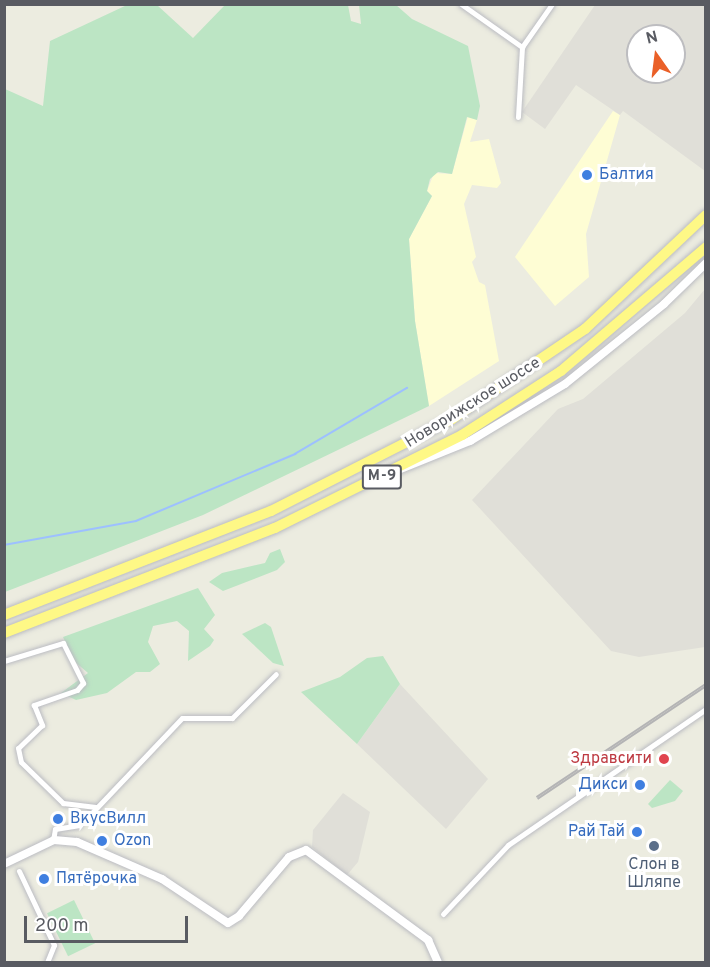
<!DOCTYPE html>
<meta charset="utf-8">
<style>
body{margin:0}
#map{position:relative;width:710px;height:967px;overflow:hidden;background:#ecece0;font-family:Overpass,sans-serif}
div>[style]{position:absolute}
.commercial>*{inset:0;background:#fefdd4}
.industrial>*{inset:0;background:#e0dfd8}
.green>*{inset:0;background:#bce5c4;transform-origin:0 0}
.stream>*{height:1.5px;margin:-0.75px;padding:0 0.75px;transform-origin:0.75px;border-radius:0.75px;background:#9dc0ff}
.roads{filter:drop-shadow(0 0 2px #bbbcc2) drop-shadow(0 0 2px #bbbcc2)}
.street>*{height:5px;margin:-2.5px;padding:0 2.5px;transform-origin:2.5px;border-radius:2.5px;background:#fff}
.secondary>*{height:8px;margin:-4px;padding:0 4px;transform-origin:4px;border-radius:4px;background:#fff}
.highway>*{height:10px;margin:-5px;padding:0 5px;transform-origin:5px;border-radius:5px;background:#fef886}
.rail>*{height:4px;margin-top:-2px;transform-origin:0;background:repeating-linear-gradient(90deg,#fff 0 4.5px,#b4b4b5 0 9px);box-sizing:border-box;border-block:2px solid #b4b4b5}
.dots>*{width:16px;height:16px;translate:-50% -50%;box-sizing:border-box;border:3px solid #fff;border-radius:50%}
span{translate:-50% -50%;white-space:nowrap;text-align:center;line-height:1.15;-webkit-text-stroke:6px #fff;paint-order:stroke}
.shield-label span{padding:2px 4px;background:#fff;border:2px solid;border-radius:4px;-webkit-text-stroke-width:0}
.shield-label{font-size:15px;color:#595b62;font-weight:700}
.shop-label{font-size:16px;color:#366cbe}
.left{translate:0 -50%;text-align:left}
.right{translate:-100% -50%;text-align:right}
.street-label{font-size:16px;color:#595b62}
.health-label{font-size:16px;color:#be3a42}
.service-label{font-size:16px;color:#4e5e75}
.frame{position:absolute;inset:0;border:6px solid #595b62;pointer-events:none}
.north{position:absolute;left:626px;top:24px;width:60px;height:60px;box-sizing:border-box;background:#fff;border:2px solid #bdbdc0;border-radius:50%;rotate:346deg;font-size:16px;font-weight:700;line-height:24px;text-align:center;color:#595b62}
.north::after{content:'';display:block;margin:auto;width:21px;height:27px;background:#ea6028;clip-path:polygon(50% 0,100% 100%,50% 72%,0 100%)}
.scale{position:absolute;left:24px;top:916px;width:164px;height:27px;box-sizing:border-box;border:3px solid #595b62;border-top:0;padding-left:8px;font-size:18px;line-height:21px;white-space:nowrap;color:#595b62;-webkit-text-stroke:4px #fff;paint-order:stroke}
</style>
<div id="map">
<div class="commercial">
<div style="clip-path:polygon(613px 111px,620px 115px,586px 234px,589px 277px,555px 306px,515px 257px)"></div>
<div style="clip-path:polygon(468px 116px,477px 120px,470px 142px,489px 139px,501px 183px,497px 188px,472px 185px,464px 204px,476px 257px,472px 262px,479px 282px,485px 285px,499px 361px,429px 406px,415px 321px,409px 239px,432px 196px,427px 191px,434px 173px,452px 174px)"></div>
</div>
<div class="industrial">
<div style="clip-path:polygon(evenodd,595px 5px,705px 5px,705px 171px,623px 111px,620px 115px,576px 85px,545px 129px,522px 112px,595px 5px,638px 36px,674px 36px,674px 72px,638px 72px,638px 36px)"></div>
<div style="clip-path:polygon(705px 289px,705px 647px,639px 657px,611px 651px,472px 500px,558px 409px,583px 399px,685px 313px)"></div>
<div style="clip-path:polygon(400px 684px,488px 779px,446px 829px,357px 744px)"></div>
<div style="clip-path:polygon(343px 793px,370px 812px,358px 862px,347px 875px,312px 847px,313px 830px)"></div>
</div>
<div class="green">
<div style="clip-path:polygon(127px 5px,157px 5px,193px 38px,225px 5px,348px 5px,351px 21px,361px 24px,359px 5px,396px 5px,412px 19px,468px 46px,480px 106px,477px 120px,467px 117px,452px 174px,438px 172px,430px 179px,427px 191px,432px 196px,409px 239px,415px 321px,429px 406px,203px 515px,5px 592px,5px 89px,43px 106px,50px 41px)"></div>
<div style="clip-path:polygon(280px 549px,285px 562px,277px 570px,223px 591px,209px 582px,222px 573px,265px 563px,270px 553px)"></div>
<div style="clip-path:polygon(198px 588px,215px 615px,204px 629px,214px 640px,210px 646px,188px 661px,189px 631px,177px 621px,153px 626px,148px 642px,160px 664px,150px 672px,136px 672px,107px 693px,76px 700px,61px 693px,88px 673px,74px 661px,63px 637px)"></div>
<div style="clip-path:polygon(265px 623px,271px 627px,284px 666px,273px 663px,242px 634px)"></div>
<div style="clip-path:polygon(383px 656px,400px 684px,357px 744px,301px 692px,340px 677px,367px 658px)"></div>
<div style="clip-path:polygon(670px 780px,683px 791px,675px 801px,652px 808px,648px 804px)"></div>
<div style="left:74px;top:900px;width:48px;height:30px;rotate:64deg"></div>
</div>
<div class="stream">
<div style="left:4px;top:545px;width:134px;rotate:-10.3deg"></div>
<div style="left:136px;top:521px;width:173px;rotate:-22.8deg"></div>
<div style="left:295px;top:454px;width:130px;rotate:-30.5deg"></div>
</div>
<div class="roads">
<div class="street">
<div style="left:461px;top:4px;width:75px;rotate:35.2deg"></div>
<div style="left:522px;top:47px;width:70px;rotate:93.3deg"></div>
<div style="left:522px;top:47px;width:52px;rotate:-55.1deg"></div>
<div style="left:4px;top:661px;width:62px;rotate:-17deg"></div>
<div style="left:63px;top:643px;width:45px;rotate:63.4deg"></div>
<div style="left:83px;top:683px;width:9px;rotate:131deg"></div>
<div style="left:77px;top:690px;width:46px;rotate:160.8deg"></div>
<div style="left:34px;top:705px;width:22px;rotate:68deg"></div>
<div style="left:42px;top:725px;width:33px;rotate:136deg"></div>
<div style="left:18px;top:748px;width:14px;rotate:78deg"></div>
<div style="left:21px;top:762px;width:59px;rotate:44.3deg"></div>
<div style="left:63px;top:803px;width:33px;rotate:7deg"></div>
<div style="left:86px;top:819px;width:139px;rotate:-46.5deg"></div>
<div style="left:182px;top:718px;width:50px"></div>
<div style="left:232px;top:718px;width:62px;rotate:-45deg"></div>
<div style="left:53px;top:841px;width:12px;rotate:-81deg"></div>
<div style="left:55px;top:829px;width:25px;rotate:-9deg"></div>
<div style="left:19px;top:871px;width:82px;rotate:64.7deg"></div>
<div style="left:54px;top:945px;width:18px;rotate:112deg"></div>
<div style="left:443px;top:914px;width:95px;rotate:-46.7deg"></div>
<div style="left:508px;top:845px;width:240px;rotate:-34.5deg"></div>
</div>
<div class="secondary">
<div style="left:398px;top:470px;width:78px;rotate:-21.9deg"></div>
<div style="left:470px;top:441px;width:111px;rotate:-31deg"></div>
<div style="left:565px;top:384px;width:127px;rotate:-38.9deg"></div>
<div style="left:664px;top:304px;width:59px;rotate:-44.3deg"></div>
<div style="left:4px;top:864px;width:55px;rotate:-25.6deg"></div>
<div style="left:54px;top:840px;width:23px;rotate:5deg"></div>
<div style="left:77px;top:842px;width:93px;rotate:23.5deg"></div>
<div style="left:162px;top:879px;width:79px;rotate:33.7deg"></div>
<div style="left:228px;top:923px;width:13px;rotate:-32deg"></div>
<div style="left:239px;top:916px;width:77px;rotate:-49.7deg"></div>
<div style="left:289px;top:857px;width:18px;rotate:-22deg"></div>
<div style="left:306px;top:850px;width:152px;rotate:36.4deg"></div>
<div style="left:428px;top:940px;width:24px;rotate:66deg"></div>
</div>
<div class="highway">
<div style="left:4px;top:615px;width:287px;rotate:-21.3deg"></div>
<div style="left:271px;top:511px;width:203px;rotate:-26.9deg"></div>
<div style="left:452px;top:419px;width:161px;rotate:-34.1deg"></div>
<div style="left:585px;top:329px;width:166px;rotate:-43.3deg"></div>
<div style="left:4px;top:633px;width:291px;rotate:-21.2deg"></div>
<div style="left:275px;top:528px;width:209px;rotate:-26.4deg"></div>
<div style="left:462px;top:435px;width:118px;rotate:-32.9deg"></div>
<div style="left:561px;top:371px;width:191px;rotate:-40.5deg"></div>
</div>
</div>
<div class="rail">
<div style="left:537px;top:798px;width:203px;rotate:-33.8deg"></div>
</div>
<div class="dots">
<div style="left:587px;top:175px;background:#3f7fe0"></div>
<div style="left:664px;top:759px;background:#e0444e"></div>
<div style="left:640px;top:785px;background:#3f7fe0"></div>
<div style="left:58px;top:819px;background:#3f7fe0"></div>
<div style="left:637px;top:832px;background:#3f7fe0"></div>
<div style="left:102px;top:841px;background:#3f7fe0"></div>
<div style="left:654px;top:846px;background:#5c6f8a"></div>
<div style="left:44px;top:879px;background:#3f7fe0"></div>
</div>
<div class="shield-label">
<span style="left:382px;top:477px">М-9</span>
</div>
<div class="shop-label">
<span class="left" style="left:599px;top:175px">Балтия</span>
<span class="right" style="left:628px;top:785px">Дикси</span>
<span class="left" style="left:70px;top:819px">ВкусВилл</span>
<span class="right" style="left:625px;top:832px">Рай Тай</span>
<span class="left" style="left:114px;top:841px">Ozon</span>
<span class="left" style="left:56px;top:879px">Пятёрочка</span>
</div>
<div class="street-label">
<span style="left:473px;top:403px;rotate:-32deg">Новорижское шоссе</span>
</div>
<div class="health-label">
<span class="right" style="left:652px;top:759px">Здравсити</span>
</div>
<div class="service-label">
<span style="left:654px;top:874px">Слон в<br>Шляпе</span>
</div>
<div class="frame"></div>
<div class="north">N</div>
<div class="scale">200 m</div>
</div>
